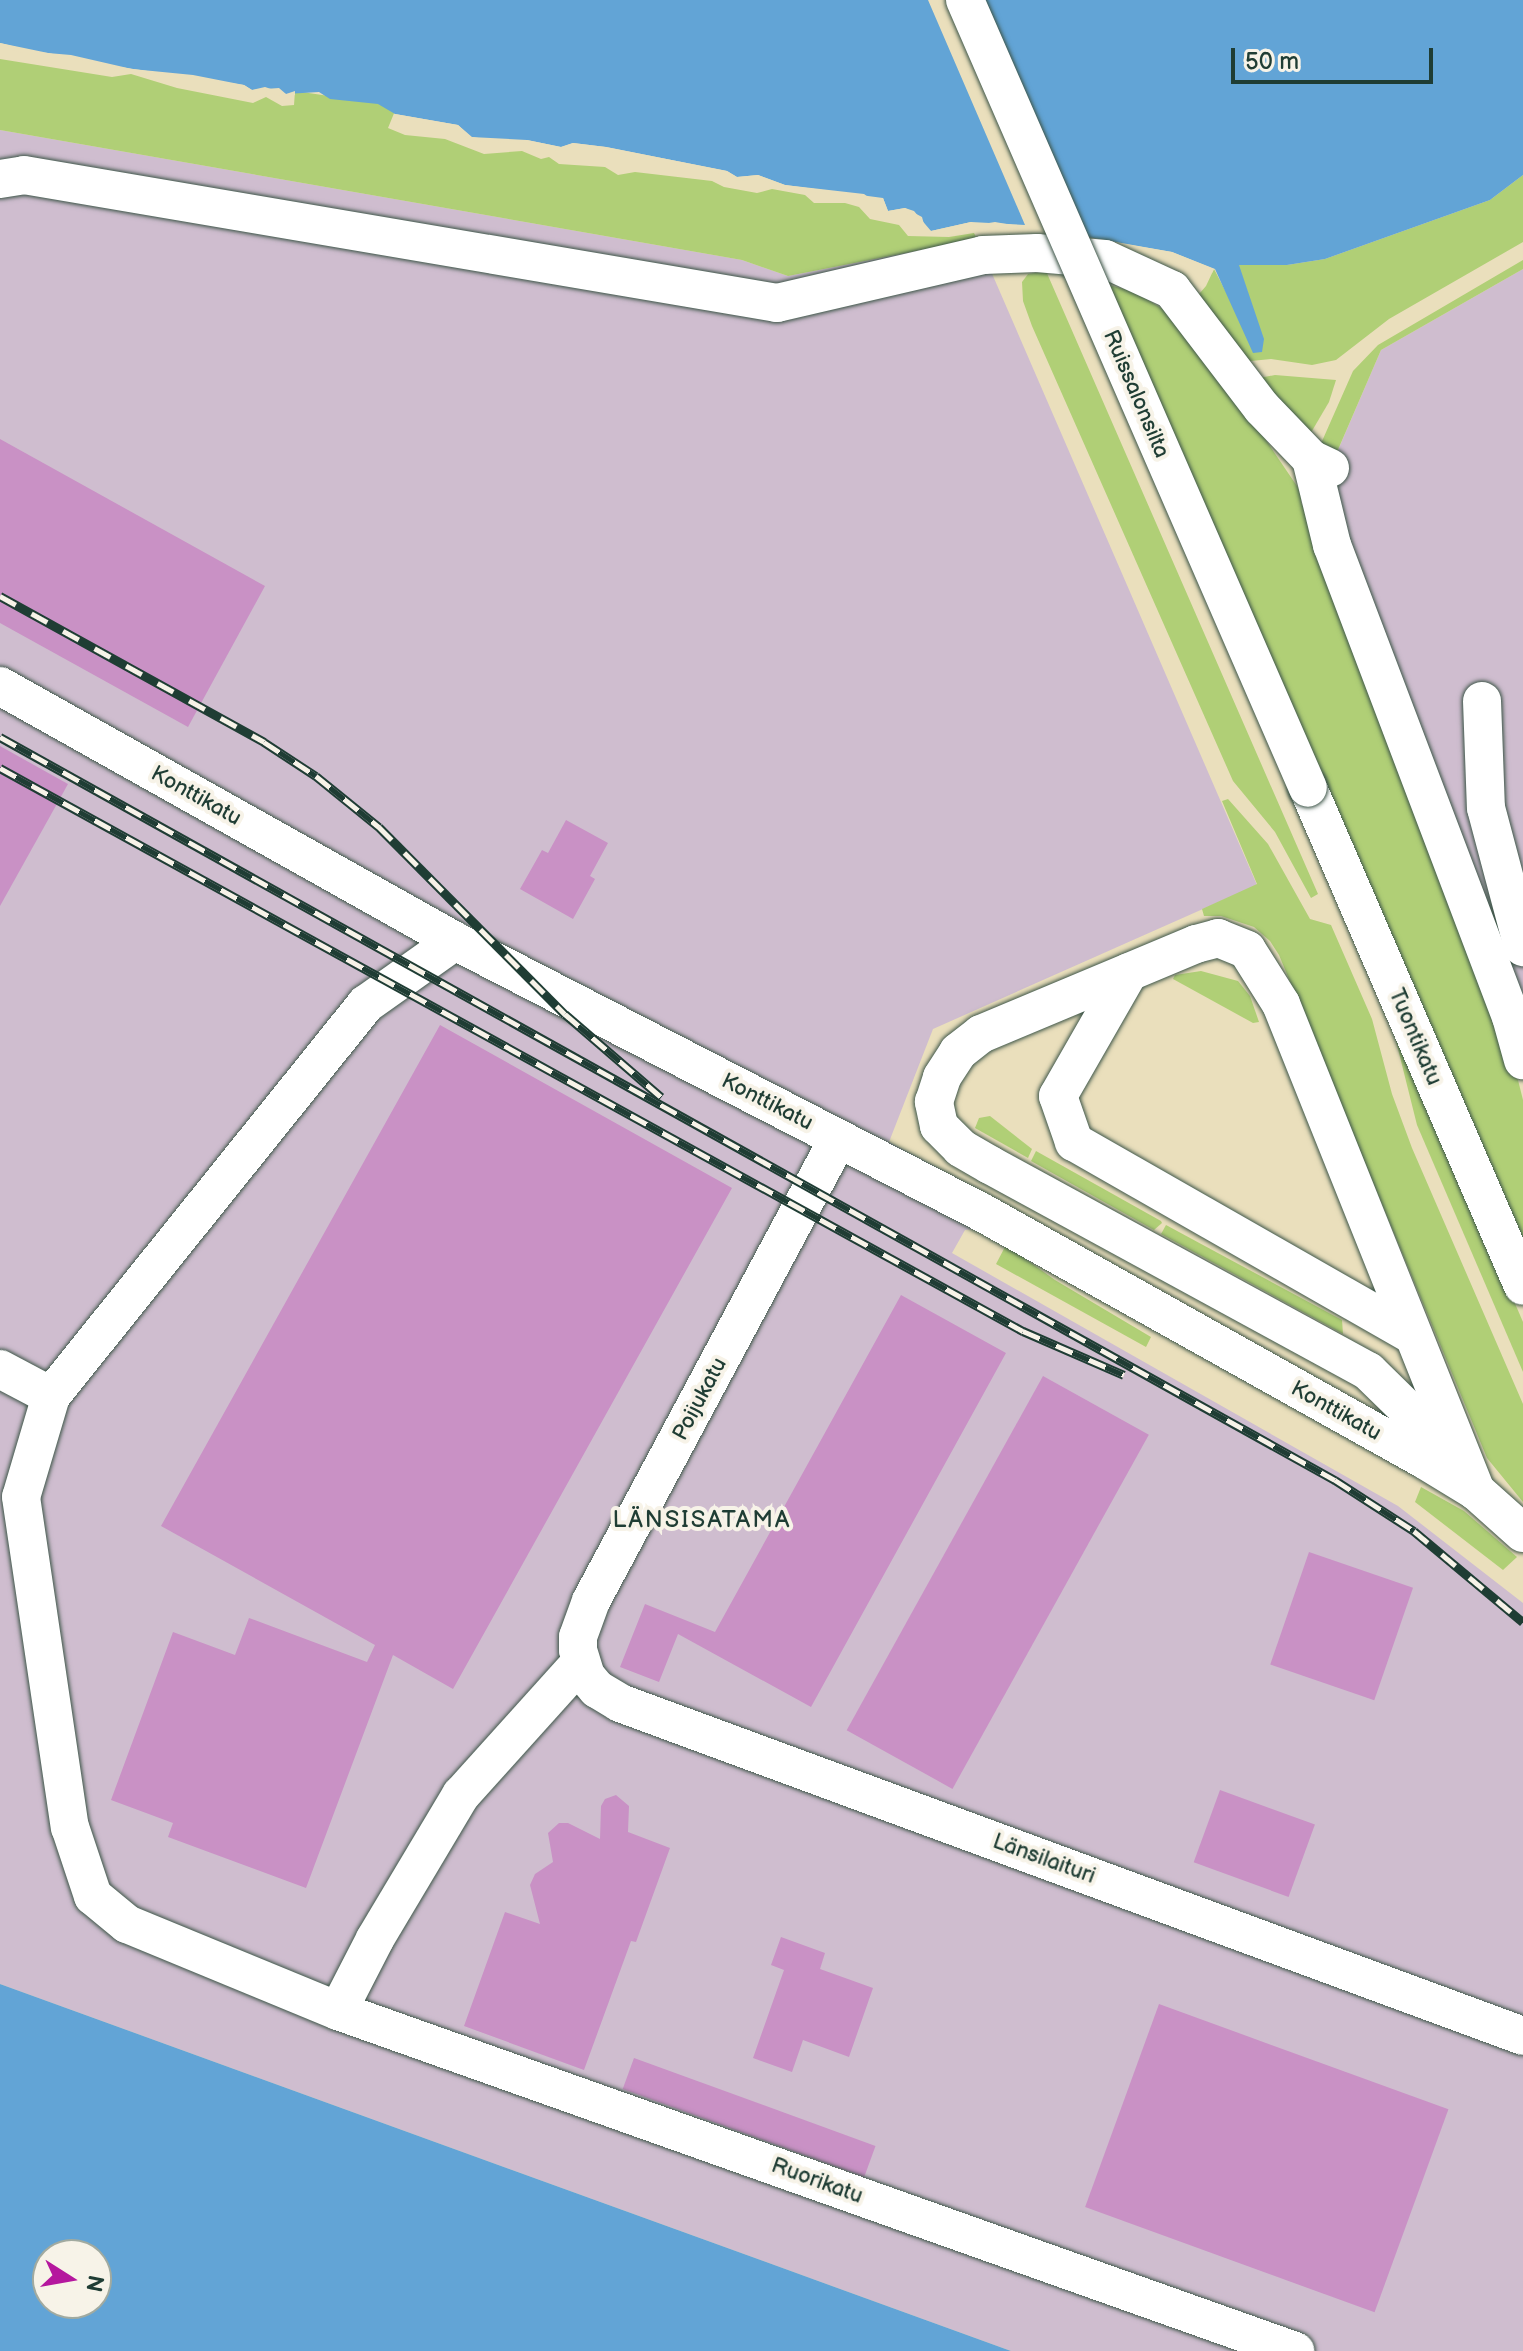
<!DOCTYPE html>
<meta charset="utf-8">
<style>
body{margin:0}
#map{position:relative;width:1523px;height:2351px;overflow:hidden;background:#eadfbc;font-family:"Balsamiq Sans",sans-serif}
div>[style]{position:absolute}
.industrial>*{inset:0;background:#cfbdcf}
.green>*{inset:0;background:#b0cf76}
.water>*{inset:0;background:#62a4d6}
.pier>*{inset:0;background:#eadfbc}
.building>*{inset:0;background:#c991c5;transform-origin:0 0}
.roads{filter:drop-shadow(0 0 2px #3d5548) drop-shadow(0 0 2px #3d5548)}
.minor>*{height:38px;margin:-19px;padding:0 19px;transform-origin:19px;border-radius:19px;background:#fff}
.rail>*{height:9px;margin-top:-4.5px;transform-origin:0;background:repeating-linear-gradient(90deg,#f7f3e8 0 18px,#1f3d34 0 36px);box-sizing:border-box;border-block:2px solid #1f3d34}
.bridges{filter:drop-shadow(0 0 2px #3d5548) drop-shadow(0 0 2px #3d5548)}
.minor-bridge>*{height:38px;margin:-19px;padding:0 19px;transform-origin:19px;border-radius:19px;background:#fff}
span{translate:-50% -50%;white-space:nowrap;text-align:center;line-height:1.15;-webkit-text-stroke:8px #f7f3e8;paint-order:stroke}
.street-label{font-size:22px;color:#1f3d34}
.neighbourhood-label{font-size:24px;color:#1f3d34;letter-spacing:2px}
.north{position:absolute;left:32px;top:2239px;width:80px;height:80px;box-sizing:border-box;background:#f7f3e8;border:2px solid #a1aaa0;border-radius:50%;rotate:101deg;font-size:22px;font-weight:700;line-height:32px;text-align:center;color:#1f3d34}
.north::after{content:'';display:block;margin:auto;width:28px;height:36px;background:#b5179e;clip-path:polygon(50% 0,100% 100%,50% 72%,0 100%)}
.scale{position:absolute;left:1231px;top:48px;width:202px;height:36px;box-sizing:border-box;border:4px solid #1f3d34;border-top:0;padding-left:10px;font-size:24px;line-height:28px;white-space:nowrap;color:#1f3d34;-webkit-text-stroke:6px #f7f3e8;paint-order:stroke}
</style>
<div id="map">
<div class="industrial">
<div style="clip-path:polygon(0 130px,742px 260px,788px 276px,977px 239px,1257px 885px,933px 1029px,889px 1142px,991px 1196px,974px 1229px,965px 1230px,952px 1253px,1398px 1506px,1523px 1603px,1523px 2351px,1011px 2351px,0 1984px)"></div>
<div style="clip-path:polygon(1523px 269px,1523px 1005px,1326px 478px,1381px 350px)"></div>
</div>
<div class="green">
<div style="clip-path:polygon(0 59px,112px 77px,131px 74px,177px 88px,253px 103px,266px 97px,282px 106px,294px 105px,295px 91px,397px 106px,388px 128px,405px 135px,445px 139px,484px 154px,522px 151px,541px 159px,549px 157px,559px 164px,605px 167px,618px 175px,635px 172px,712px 181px,724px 187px,757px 193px,772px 189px,805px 195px,814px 203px,845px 203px,859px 207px,870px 219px,899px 225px,908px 236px,949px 237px,974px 233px,977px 239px,788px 276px,742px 260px,0 130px)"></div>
<div style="clip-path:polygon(1523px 175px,1523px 242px,1389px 319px,1336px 360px,1312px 365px,1271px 359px,1241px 362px,1193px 301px,1206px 286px,1214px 269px,1227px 294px,1248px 293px,1238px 265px,1287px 265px,1325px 259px,1490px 200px)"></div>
<div style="clip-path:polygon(1523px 260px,1523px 269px,1381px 350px,1334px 459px,1319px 448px,1353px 371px,1378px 345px)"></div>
<div style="clip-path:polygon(1046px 271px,1318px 894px,1311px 898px,1275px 832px,1233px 781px,1032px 326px,1023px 301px,1022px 282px,1028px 274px)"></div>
<div style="clip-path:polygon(1109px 285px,1135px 292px,1174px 316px,1230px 387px,1301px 492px,1301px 503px,1313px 521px,1517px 1076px,1523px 1100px,1523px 1250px)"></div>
<div style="clip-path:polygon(1275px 375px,1336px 380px,1329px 402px,1309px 436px,1254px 379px)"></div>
<div style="clip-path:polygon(1228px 799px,1268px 844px,1310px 919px,1331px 925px,1372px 1019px,1392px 1094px,1412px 1148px,1523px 1404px,1523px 1502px,1487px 1458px,1279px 955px,1270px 941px,1254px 927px,1221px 916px,1204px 916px,1202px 909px,1257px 884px,1222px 801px)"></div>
<div style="clip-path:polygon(1201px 971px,1238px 981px,1250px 996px,1259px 1022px,1253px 1023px,1173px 979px,1175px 975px)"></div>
<div style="clip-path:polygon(1388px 1009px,1523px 1322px,1523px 1372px,1417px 1125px)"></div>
<div style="clip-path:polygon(990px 1116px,1032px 1149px,1028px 1158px,975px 1128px,979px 1118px)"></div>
<div style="clip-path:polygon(1036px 1151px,1161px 1221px,1162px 1223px,1154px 1230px,1031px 1161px)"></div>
<div style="clip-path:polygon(1166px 1225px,1342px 1320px,1343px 1334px,1161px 1234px)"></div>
<div style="clip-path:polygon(1006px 1245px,1055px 1280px,1151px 1337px,1146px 1347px,996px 1264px)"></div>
<div style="clip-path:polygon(1421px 1487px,1464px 1511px,1517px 1557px,1503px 1570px,1415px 1502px)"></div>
</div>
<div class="water">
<div style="clip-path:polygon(0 0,1523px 0,1523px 175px,1490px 200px,1325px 259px,1287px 265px,1239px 265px,1264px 339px,1262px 352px,1253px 353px,1215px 269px,1172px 252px,995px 222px,976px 225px,971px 222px,931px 231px,925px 228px,922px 217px,905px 208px,888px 211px,883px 198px,785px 185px,758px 175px,737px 177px,727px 171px,606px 147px,573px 143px,561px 147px,527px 140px,471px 137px,458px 125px,395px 114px,378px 104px,330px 99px,319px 92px,286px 94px,265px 87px,252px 90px,244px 85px,193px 75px,132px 69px,71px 55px,36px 52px,0 43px)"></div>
<div style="clip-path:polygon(evenodd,0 1984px,1011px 2351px,0 2351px,0 1984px,48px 2255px,96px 2255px,96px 2303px,48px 2303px,48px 2255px)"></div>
</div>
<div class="pier">
<div style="clip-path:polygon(928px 0,985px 0,1088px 237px,1172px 252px,1214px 269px,1212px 273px,1171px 256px,1022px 228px,971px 226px,930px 235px,922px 231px,918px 219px,912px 214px,887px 215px,880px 202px,870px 203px,862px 198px,784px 189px,758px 179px,736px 181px,726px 175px,605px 151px,574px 147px,560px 151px,527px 144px,471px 141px,456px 129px,393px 118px,395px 114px,458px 125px,472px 137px,497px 141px,527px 140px,561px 147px,573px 143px,606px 147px,727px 171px,737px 177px,758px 175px,785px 185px,864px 194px,871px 199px,883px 198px,888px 211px,905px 208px,914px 211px,931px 231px,971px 222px,1025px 225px)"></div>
<div style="clip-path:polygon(0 43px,106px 65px,244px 85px,252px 90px,279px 88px,286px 94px,295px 91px,295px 95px,285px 98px,266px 91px,252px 94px,242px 89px,192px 79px,105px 69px,70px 59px,35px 56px,0 47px)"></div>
</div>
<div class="building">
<div style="clip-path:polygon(0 439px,265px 586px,188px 727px,0 623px)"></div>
<div style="clip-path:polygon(0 746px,68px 784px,0 906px)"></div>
<div style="clip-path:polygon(566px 820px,608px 843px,590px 876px,595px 879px,573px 919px,520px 889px,542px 850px,548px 853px)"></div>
<div style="clip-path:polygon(440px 1025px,732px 1188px,453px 1689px,393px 1655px,306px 1888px,168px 1837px,173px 1823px,111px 1800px,173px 1632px,235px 1655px,249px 1618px,367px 1662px,375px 1645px,161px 1526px)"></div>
<div style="clip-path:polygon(901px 1295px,1006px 1353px,811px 1707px,678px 1634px,659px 1682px,620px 1667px,645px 1604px,715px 1632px)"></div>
<div style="left:1043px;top:1376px;width:121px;height:405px;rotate:29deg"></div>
<div style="left:1309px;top:1552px;width:110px;height:119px;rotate:19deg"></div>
<div style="left:1220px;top:1790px;width:101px;height:77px;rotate:20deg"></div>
<div style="clip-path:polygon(616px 1795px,629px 1806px,628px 1832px,670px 1848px,636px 1942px,631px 1941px,584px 2070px,464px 2026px,505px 1912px,540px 1924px,530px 1885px,535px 1874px,553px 1862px,548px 1833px,559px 1823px,568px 1823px,600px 1839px,601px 1806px,605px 1799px)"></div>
<div style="clip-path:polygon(781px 1937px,825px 1953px,820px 1969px,873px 1988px,849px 2057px,803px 2040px,792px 2072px,753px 2058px,784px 1970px,771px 1965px)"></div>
<div style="left:1159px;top:2004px;width:308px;height:216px;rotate:20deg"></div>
<div style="left:634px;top:2058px;width:257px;height:33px;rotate:20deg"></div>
</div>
<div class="roads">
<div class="minor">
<div style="left:0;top:179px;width:24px;rotate:-9deg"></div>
<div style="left:24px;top:175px;width:764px;rotate:9.65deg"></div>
<div style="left:777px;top:303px;width:212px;rotate:-13.1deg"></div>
<div style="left:983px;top:255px;width:54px;rotate:-2.1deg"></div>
<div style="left:1037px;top:253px;width:68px;rotate:5deg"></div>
<div style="left:1105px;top:259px;width:74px;rotate:24.8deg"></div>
<div style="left:1172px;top:290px;width:148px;rotate:52.7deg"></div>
<div style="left:1262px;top:408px;width:71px;rotate:46.1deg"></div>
<div style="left:1311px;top:459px;width:21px;rotate:25deg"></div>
<div style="left:1311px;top:459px;width:89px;rotate:76.3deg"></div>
<div style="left:1332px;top:545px;width:505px;rotate:69.23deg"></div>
<div style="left:1511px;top:1017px;width:45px;rotate:74.4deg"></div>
<div style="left:0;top:686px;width:522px;rotate:29.27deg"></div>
<div style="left:455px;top:941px;width:594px;rotate:27.26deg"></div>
<div style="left:983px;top:1213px;width:506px;rotate:29.2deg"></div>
<div style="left:1425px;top:1460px;width:60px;rotate:31.3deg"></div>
<div style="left:1476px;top:1491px;width:63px;rotate:41.8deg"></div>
<div style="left:1482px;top:701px;width:107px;rotate:87.9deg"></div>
<div style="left:1486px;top:808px;width:144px;rotate:75.1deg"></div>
<div style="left:1308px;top:788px;width:542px;rotate:66.65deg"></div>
<div style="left:1218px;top:938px;width:31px;rotate:22deg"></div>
<div style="left:1247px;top:950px;width:64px;rotate:57.8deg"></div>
<div style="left:1281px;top:1004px;width:525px;rotate:68.18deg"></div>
<div style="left:1476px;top:1491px;width:104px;rotate:-129.9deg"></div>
<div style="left:1409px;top:1411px;width:57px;rotate:-135.7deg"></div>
<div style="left:1368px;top:1371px;width:430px;rotate:-151.4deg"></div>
<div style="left:990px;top:1165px;width:34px;rotate:-150deg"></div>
<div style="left:961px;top:1148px;width:31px;rotate:-135deg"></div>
<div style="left:939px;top:1126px;width:25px;rotate:-102deg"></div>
<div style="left:934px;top:1102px;width:26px;rotate:-72deg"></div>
<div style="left:942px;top:1077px;width:30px;rotate:-57deg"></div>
<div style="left:958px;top:1052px;width:29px;rotate:-38deg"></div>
<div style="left:981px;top:1034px;width:233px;rotate:-22.7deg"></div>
<div style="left:1196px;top:944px;width:23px;rotate:-15deg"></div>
<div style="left:1129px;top:972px;width:143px;rotate:119.8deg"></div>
<div style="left:1058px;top:1096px;width:49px;rotate:70.8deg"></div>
<div style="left:1074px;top:1142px;width:390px;rotate:29.7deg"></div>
<div style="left:838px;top:1139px;width:524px;rotate:118.13deg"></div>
<div style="left:591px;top:1601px;width:38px;rotate:110deg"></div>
<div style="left:578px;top:1637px;width:13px;rotate:90deg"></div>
<div style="left:578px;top:1650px;width:27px;rotate:73deg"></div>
<div style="left:586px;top:1676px;width:17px;rotate:50deg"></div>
<div style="left:597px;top:1689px;width:27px;rotate:31deg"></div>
<div style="left:620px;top:1703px;width:962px;rotate:20.24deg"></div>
<div style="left:0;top:1369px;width:58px;rotate:27.9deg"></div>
<div style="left:51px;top:1396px;width:503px;rotate:-51.22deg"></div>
<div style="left:366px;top:1004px;width:109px;rotate:-35.3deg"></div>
<div style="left:51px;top:1396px;width:105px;rotate:106.5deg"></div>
<div style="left:21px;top:1497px;width:334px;rotate:81.6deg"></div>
<div style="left:70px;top:1827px;width:73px;rotate:71.6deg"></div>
<div style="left:93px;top:1896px;width:44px;rotate:39.5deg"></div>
<div style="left:127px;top:1924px;width:228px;rotate:22.4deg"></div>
<div style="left:338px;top:2011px;width:81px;rotate:-62.8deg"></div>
<div style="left:375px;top:1939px;width:168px;rotate:-59.2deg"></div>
<div style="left:461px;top:1795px;width:178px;rotate:-48deg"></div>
<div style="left:338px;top:2011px;width:1016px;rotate:19.56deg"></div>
</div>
</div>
<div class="rail">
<div style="left:0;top:596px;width:302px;rotate:28.9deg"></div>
<div style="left:264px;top:742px;width:62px;rotate:33.2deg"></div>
<div style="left:316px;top:776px;width:81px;rotate:39deg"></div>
<div style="left:379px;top:827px;width:264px;rotate:45.2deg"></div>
<div style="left:565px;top:1014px;width:127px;rotate:40.8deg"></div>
<div style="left:0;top:737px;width:1528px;rotate:29.1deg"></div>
<div style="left:1335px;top:1480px;width:94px;rotate:32.8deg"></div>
<div style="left:1414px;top:1531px;width:142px;rotate:39.9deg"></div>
<div style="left:0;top:768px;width:1168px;rotate:28.83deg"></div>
<div style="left:1023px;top:1331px;width:110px;rotate:23.5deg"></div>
</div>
<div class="bridges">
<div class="minor-bridge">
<div style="left:965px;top:0;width:859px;rotate:66.48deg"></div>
</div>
</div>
<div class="street-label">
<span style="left:1136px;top:394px;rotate:67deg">Ruissalonsilta</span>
<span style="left:196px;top:796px;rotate:29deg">Konttikatu</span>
<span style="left:1415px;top:1037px;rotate:67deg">Tuontikatu</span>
<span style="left:767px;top:1102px;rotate:27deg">Konttikatu</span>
<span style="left:700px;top:1399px;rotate:-62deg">Poijukatu</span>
<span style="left:1336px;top:1411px;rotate:29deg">Konttikatu</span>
<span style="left:1044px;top:1859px;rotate:20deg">Länsilaituri</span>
<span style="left:817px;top:2181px;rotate:20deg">Ruorikatu</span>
</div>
<div class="neighbourhood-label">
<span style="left:702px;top:1520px">LÄNSISATAMA</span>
</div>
<div class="north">N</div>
<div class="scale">50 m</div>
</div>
